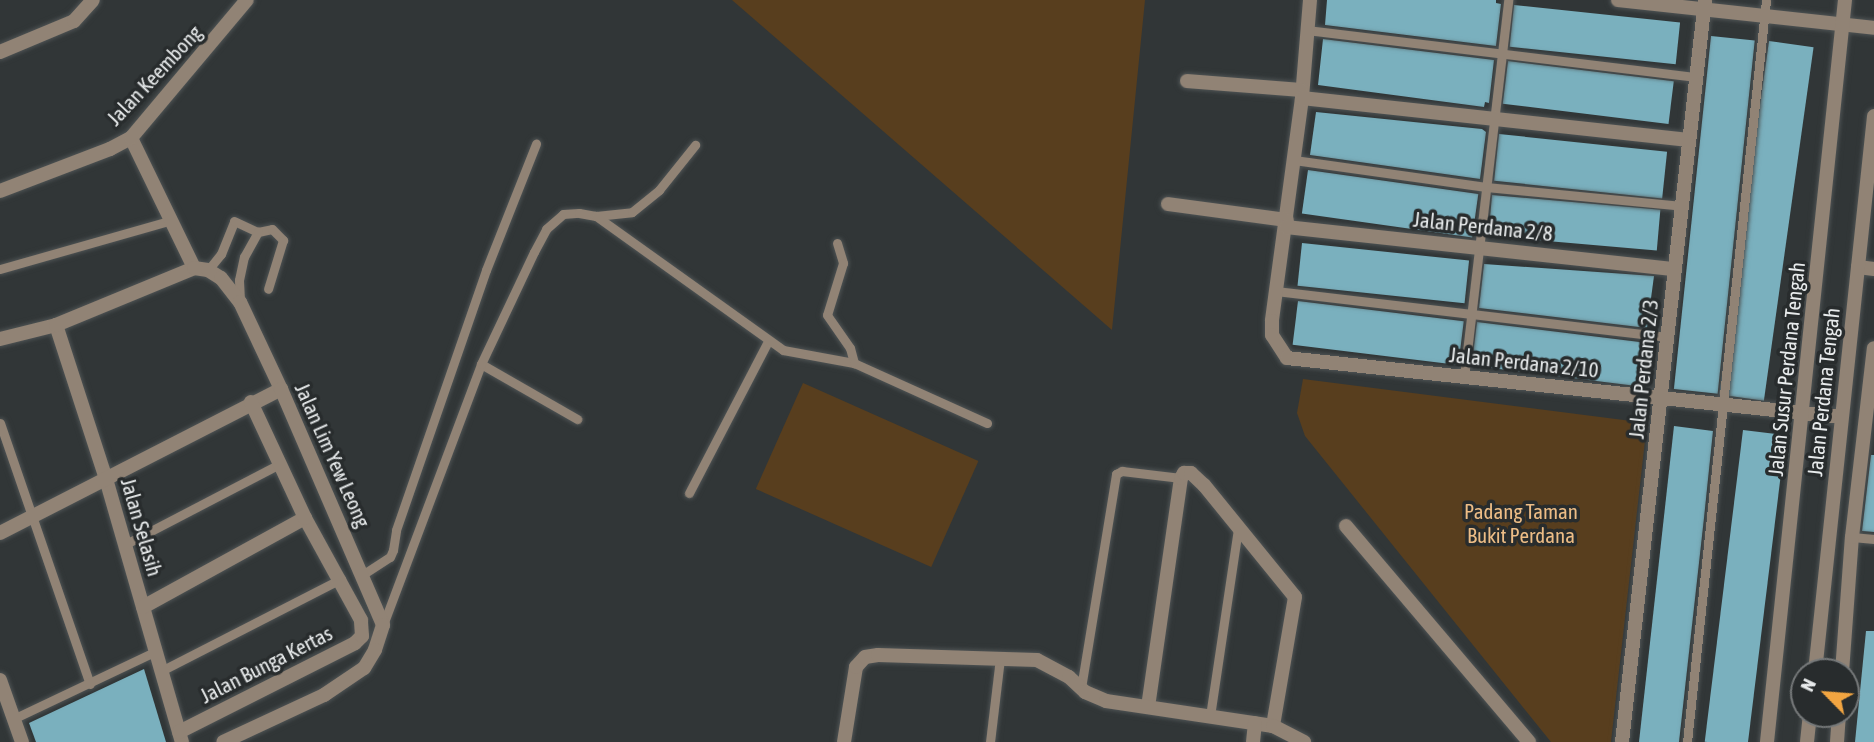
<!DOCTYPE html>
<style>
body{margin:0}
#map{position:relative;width:1874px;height:742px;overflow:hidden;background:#313637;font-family:"Asap Condensed",sans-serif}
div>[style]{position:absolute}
.green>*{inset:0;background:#583e1e;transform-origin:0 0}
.building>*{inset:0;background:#7ab0be;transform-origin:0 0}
.roads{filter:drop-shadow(0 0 2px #4e5354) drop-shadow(0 0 2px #4e5354)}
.service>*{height:9px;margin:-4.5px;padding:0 4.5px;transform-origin:4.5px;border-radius:4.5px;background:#918375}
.minor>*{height:14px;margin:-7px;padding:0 7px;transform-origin:7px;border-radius:7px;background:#918375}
.tertiary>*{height:14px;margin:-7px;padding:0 7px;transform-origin:7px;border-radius:7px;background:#918375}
span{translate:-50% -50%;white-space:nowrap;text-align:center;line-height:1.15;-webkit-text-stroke:7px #282c2d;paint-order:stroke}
.street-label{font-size:21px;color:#e8ebec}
.park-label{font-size:21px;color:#edbd86}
.north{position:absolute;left:1790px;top:658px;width:70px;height:70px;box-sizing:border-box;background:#282c2d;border:2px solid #757879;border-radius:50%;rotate:295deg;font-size:19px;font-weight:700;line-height:28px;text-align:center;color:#e8ebec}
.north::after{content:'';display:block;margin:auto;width:24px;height:32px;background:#f2a541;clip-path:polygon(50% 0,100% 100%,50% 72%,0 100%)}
</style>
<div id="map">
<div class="green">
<div style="clip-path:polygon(732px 0,1145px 0,1112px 330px)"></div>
<div style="clip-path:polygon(1303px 379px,1647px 423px,1611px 742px,1551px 742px,1305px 436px,1297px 413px)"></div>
<div style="left:803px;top:383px;width:192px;height:116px;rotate:24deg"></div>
</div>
<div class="building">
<div style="clip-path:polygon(1327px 0,1496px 0,1496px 3px,1501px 4px,1496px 46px,1325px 25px)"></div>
<div style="left:1514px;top:5px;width:167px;height:42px;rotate:6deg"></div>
<div style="left:1711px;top:36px;width:44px;height:355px;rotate:6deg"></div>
<div style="clip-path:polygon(1323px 39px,1494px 60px,1489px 103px,1485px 102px,1484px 107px,1318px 85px)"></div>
<div style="left:1769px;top:41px;width:45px;height:357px;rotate:8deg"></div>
<div style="left:1508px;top:61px;width:167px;height:43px;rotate:7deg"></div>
<div style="clip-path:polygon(1316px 112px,1482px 129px,1486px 132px,1480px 179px,1310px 155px)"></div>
<div style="left:1499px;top:134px;width:169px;height:47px;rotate:6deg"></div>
<div style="left:1308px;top:170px;width:172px;height:44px;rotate:8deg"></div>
<div style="left:1492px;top:195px;width:169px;height:41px;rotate:5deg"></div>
<div style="left:1302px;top:243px;width:168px;height:43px;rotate:6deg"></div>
<div style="clip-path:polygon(1484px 264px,1654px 276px,1647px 328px,1479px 308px)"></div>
<div style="left:1298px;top:301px;width:167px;height:44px;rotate:7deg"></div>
<div style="left:1477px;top:322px;width:172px;height:44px;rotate:7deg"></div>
<div style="clip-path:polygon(1674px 426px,1713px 431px,1704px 518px,1679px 742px,1639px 742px)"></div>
<div style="left:1743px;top:430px;width:43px;height:314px;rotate:7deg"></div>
<div style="clip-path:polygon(1871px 455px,1874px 455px,1874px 532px,1862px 531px)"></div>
<div style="clip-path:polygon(1866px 631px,1874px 631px,1874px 742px,1855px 742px)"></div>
<div style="clip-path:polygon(144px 669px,166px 742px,36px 742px,29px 723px)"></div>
</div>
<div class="roads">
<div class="service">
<div style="left:1307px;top:30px;width:392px;rotate:6.9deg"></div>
<div style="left:1294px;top:160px;width:194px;rotate:8deg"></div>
<div style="left:1486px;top:187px;width:197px;rotate:5.5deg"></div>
<div style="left:596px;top:216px;width:36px;rotate:-6deg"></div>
<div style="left:632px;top:212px;width:35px;rotate:-39deg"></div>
<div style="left:659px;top:190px;width:58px;rotate:-51.3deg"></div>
<div style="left:837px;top:243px;width:21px;rotate:73deg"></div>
<div style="left:843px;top:263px;width:54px;rotate:107.1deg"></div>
<div style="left:827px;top:315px;width:40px;rotate:55.1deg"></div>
<div style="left:850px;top:348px;width:16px;rotate:75deg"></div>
<div style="left:0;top:269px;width:179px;rotate:-15.9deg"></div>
<div style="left:208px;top:270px;width:21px;rotate:-51deg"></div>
<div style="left:221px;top:254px;width:35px;rotate:-68deg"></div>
<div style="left:234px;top:221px;width:26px;rotate:25deg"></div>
<div style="left:258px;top:232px;width:14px;rotate:-12deg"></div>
<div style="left:272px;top:229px;width:16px;rotate:45deg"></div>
<div style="left:283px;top:240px;width:51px;rotate:107deg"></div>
<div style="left:1276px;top:291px;width:394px;rotate:6.7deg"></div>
<div style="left:240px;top:300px;width:20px;rotate:-93deg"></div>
<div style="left:239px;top:280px;width:24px;rotate:-78deg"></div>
<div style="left:244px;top:257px;width:29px;rotate:-61deg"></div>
<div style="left:481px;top:364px;width:111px;rotate:29.8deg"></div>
<div style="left:1464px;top:377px;width:380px;rotate:-83.3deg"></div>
<div style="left:0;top:423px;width:276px;rotate:71deg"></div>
<div style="left:689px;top:493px;width:171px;rotate:-62.5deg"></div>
<div style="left:1852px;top:537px;width:22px;rotate:5deg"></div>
<div style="left:126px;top:544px;width:174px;rotate:-27.5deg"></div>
<div style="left:362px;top:575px;width:33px;rotate:-33deg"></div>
<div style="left:390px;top:557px;width:8px;rotate:-67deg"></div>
<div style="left:393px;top:550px;width:20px;rotate:-81deg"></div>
<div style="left:396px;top:530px;width:275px;rotate:-70.9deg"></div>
<div style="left:486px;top:270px;width:136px;rotate:-68.4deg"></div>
<div style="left:383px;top:625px;width:279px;rotate:-69.4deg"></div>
<div style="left:481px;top:364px;width:124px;rotate:-64.7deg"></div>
<div style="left:534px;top:252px;width:26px;rotate:-62deg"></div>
<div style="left:546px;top:229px;width:23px;rotate:-41deg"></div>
<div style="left:563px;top:214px;width:16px;rotate:-4deg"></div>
<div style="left:579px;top:213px;width:17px;rotate:10deg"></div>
<div style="left:596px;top:216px;width:230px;rotate:35.6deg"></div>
<div style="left:783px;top:350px;width:72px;rotate:10.4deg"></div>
<div style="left:854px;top:363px;width:146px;rotate:24.3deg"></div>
<div style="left:163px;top:670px;width:200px;rotate:-27.1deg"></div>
<div style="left:1081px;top:688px;width:217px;rotate:-80.7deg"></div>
<div style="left:1116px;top:474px;width:7px;rotate:-27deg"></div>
<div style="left:1122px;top:471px;width:59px;rotate:6.8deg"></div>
<div style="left:1210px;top:716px;width:189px;rotate:-81.5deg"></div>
<div style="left:13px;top:719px;width:158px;rotate:-25.4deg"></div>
<div style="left:990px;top:742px;width:85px;rotate:-83.2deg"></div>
<div style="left:1687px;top:742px;width:746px;rotate:-83.92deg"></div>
</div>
<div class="minor">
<div style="left:1310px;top:0;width:98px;rotate:94.7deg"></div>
<div style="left:1302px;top:98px;width:225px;rotate:97.7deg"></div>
<div style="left:1272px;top:321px;width:14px;rotate:90deg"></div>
<div style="left:1272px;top:335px;width:27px;rotate:57deg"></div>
<div style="left:1287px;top:358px;width:556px;rotate:6.09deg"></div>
<div style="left:1618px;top:0;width:258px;rotate:6.2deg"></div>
<div style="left:0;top:52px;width:80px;rotate:-22.7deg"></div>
<div style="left:74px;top:21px;width:28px;rotate:-48deg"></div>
<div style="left:1187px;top:81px;width:114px;rotate:4.5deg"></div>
<div style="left:1302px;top:98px;width:389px;rotate:6.2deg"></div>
<div style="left:1168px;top:204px;width:120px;rotate:7.7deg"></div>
<div style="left:1286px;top:227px;width:391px;rotate:6.2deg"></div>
<div style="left:1858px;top:267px;width:16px;rotate:7deg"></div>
<div style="left:56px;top:325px;width:162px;rotate:72deg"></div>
<div style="left:106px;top:479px;width:274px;rotate:73.9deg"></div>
<div style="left:0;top:339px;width:58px;rotate:-14deg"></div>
<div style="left:56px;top:325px;width:149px;rotate:-22.4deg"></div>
<div style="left:1346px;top:526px;width:283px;rotate:49.7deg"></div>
<div style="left:0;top:533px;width:316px;rotate:-27.1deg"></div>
<div style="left:143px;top:607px;width:185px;rotate:-28.8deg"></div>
<div style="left:1815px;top:672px;width:559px;rotate:-83.94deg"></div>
<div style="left:1842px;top:672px;width:135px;rotate:-85.8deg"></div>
<div style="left:1852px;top:537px;width:190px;rotate:-83.4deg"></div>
<div style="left:0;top:680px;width:66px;rotate:70.5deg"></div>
<div style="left:1148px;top:707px;width:231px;rotate:-81.8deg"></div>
<div style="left:1181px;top:478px;width:6px;rotate:-59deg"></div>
<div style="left:1184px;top:473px;width:7px"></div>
<div style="left:1191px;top:473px;width:18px;rotate:43deg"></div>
<div style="left:1204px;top:485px;width:144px;rotate:50.9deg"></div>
<div style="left:1295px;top:597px;width:131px;rotate:99.7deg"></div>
<div style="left:179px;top:732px;width:197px;rotate:-26.8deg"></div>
<div style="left:355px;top:643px;width:10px;rotate:-45deg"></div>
<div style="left:362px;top:636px;width:16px;rotate:-94deg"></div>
<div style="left:361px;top:620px;width:116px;rotate:-118.8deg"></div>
<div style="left:305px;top:518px;width:128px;rotate:-115deg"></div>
<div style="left:844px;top:742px;width:76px;rotate:-80.9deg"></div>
<div style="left:856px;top:667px;width:13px;rotate:-48deg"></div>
<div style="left:865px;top:657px;width:13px;rotate:-9deg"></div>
<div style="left:878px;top:655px;width:159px;rotate:1.8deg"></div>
<div style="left:1037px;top:660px;width:36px;rotate:28deg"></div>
<div style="left:1069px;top:677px;width:22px;rotate:43deg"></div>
<div style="left:1085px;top:692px;width:23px;rotate:23deg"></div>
<div style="left:1106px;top:701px;width:169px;rotate:8.5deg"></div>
<div style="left:1273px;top:726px;width:35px;rotate:27deg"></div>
<div style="left:1253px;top:742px;width:19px;rotate:-84deg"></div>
<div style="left:1622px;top:742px;width:747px;rotate:-83.62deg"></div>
<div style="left:1767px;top:742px;width:746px;rotate:-84deg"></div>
<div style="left:1807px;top:742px;width:28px;rotate:-84deg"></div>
<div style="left:1837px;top:742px;width:28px;rotate:-86deg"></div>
</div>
<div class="tertiary">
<div style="left:131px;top:138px;width:144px;rotate:64.1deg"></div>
<div style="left:194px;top:268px;width:14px;rotate:8deg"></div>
<div style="left:208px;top:270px;width:15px;rotate:32deg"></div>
<div style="left:221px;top:278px;width:31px;rotate:52deg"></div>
<div style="left:240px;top:302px;width:96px;rotate:64.8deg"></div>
<div style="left:281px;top:389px;width:257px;rotate:66.6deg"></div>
<div style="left:383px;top:625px;width:26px;rotate:108deg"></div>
<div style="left:375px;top:650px;width:21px;rotate:121deg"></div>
<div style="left:364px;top:668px;width:48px;rotate:146deg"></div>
<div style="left:324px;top:695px;width:111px;rotate:155deg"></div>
<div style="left:0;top:191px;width:118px;rotate:-20.9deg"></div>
<div style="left:110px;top:149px;width:24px;rotate:-28deg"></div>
<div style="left:131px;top:138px;width:180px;rotate:-50deg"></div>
</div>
</div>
<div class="street-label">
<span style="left:154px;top:75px;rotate:-47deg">Jalan Keembong</span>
<span style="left:1483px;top:226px;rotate:6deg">Jalan Perdana 2/8</span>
<span style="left:1524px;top:362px;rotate:6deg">Jalan Perdana 2/10</span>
<span style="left:1643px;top:369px;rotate:-84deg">Jalan Perdana 2/3</span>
<span style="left:1786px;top:369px;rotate:-84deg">Jalan Susur Perdana Tengah</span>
<span style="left:1823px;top:392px;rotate:-84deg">Jalan Perdana Tengah</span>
<span style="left:333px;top:455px;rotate:66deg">Jalan Lim Yew Leong</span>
<span style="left:142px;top:527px;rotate:74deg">Jalan Selasih</span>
<span style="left:266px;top:664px;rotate:-27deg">Jalan Bunga Kertas</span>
</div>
<div class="park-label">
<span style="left:1521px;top:523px">Padang Taman<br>Bukit Perdana</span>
</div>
<div class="north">N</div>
</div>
